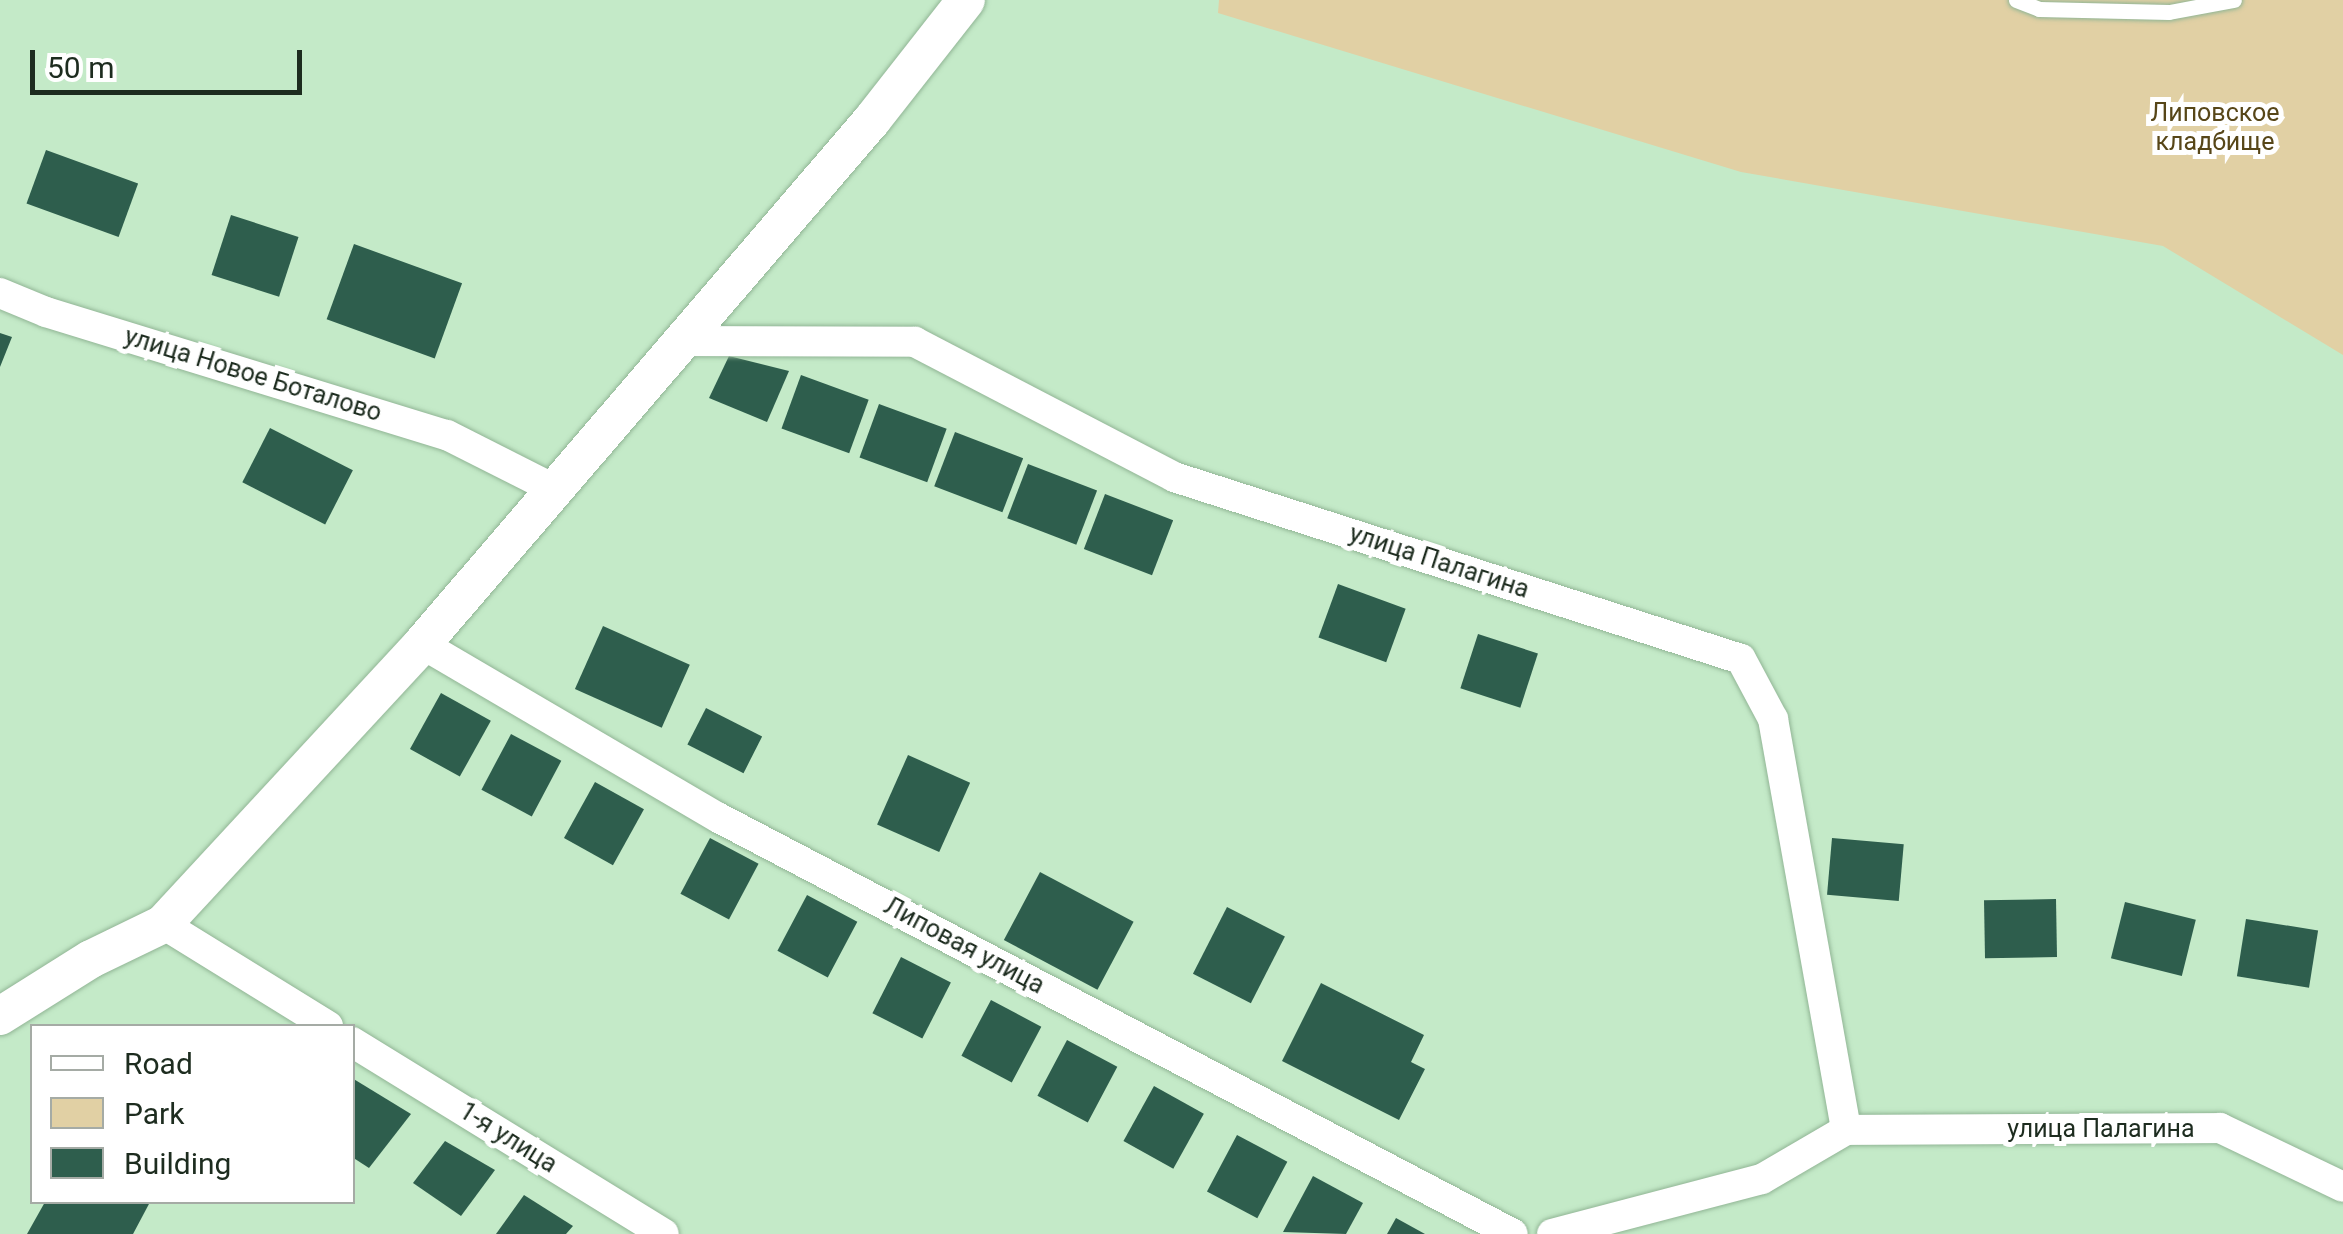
<!DOCTYPE html>
<meta charset="utf-8">
<style>
body{margin:0}
#map{position:relative;width:2343px;height:1234px;overflow:hidden;background:#c4eac8;font-family:Roboto,sans-serif}
div>[style]{position:absolute}
.green>*{inset:0;background:#e1d0a4}
.building>*{inset:0;background:#2e5e4d;transform-origin:0 0}
.roads{filter:drop-shadow(0 0 2px #91b595) drop-shadow(0 0 2px #91b595)}
.service>*{height:15px;margin:-7.5px;padding:0 7.5px;transform-origin:7.5px;border-radius:7.5px;background:#fff}
.minor>*{height:30px;margin:-15px;padding:0 15px;transform-origin:15px;border-radius:15px;background:#fff}
.tertiary>*{height:38px;margin:-19px;padding:0 19px;transform-origin:19px;border-radius:19px;background:#fff}
span{translate:-50% -50%;white-space:nowrap;text-align:center;line-height:1.15;-webkit-text-stroke:10px #fff;paint-order:stroke}
.park-label{font-size:25px;color:#574618}
.street-label{font-size:25px;color:#1d2c1f}
.legend{position:absolute;left:30px;top:1024px;width:325px;height:180px;box-sizing:border-box;background:#fff;border:2px solid #a5aba5;margin:0;padding:12px 18px;list-style:none;font-size:30px;color:#1d2c1f}
.legend li{display:flex;align-items:center;gap:20px;height:50px}
.legend b{width:50px;border:2px solid #a5aba5}
.scale{position:absolute;left:30px;top:50px;width:272px;height:45px;box-sizing:border-box;border:5px solid #1d2c1f;border-top:0;padding-left:12px;font-size:30px;line-height:35px;white-space:nowrap;color:#1d2c1f;-webkit-text-stroke:8px #fff;paint-order:stroke}
</style>
<div id="map">
<div class="green">
<div style="clip-path:polygon(1219px 0,2343px 0,2343px 355px,2163px 246px,1741px 172px,1218px 13px)"></div>
</div>
<div class="building">
<div style="left:46px;top:150px;width:98px;height:57px;rotate:20deg"></div>
<div style="left:231px;top:215px;width:71px;height:63px;rotate:18deg"></div>
<div style="left:354px;top:244px;width:115px;height:80px;rotate:20deg"></div>
<div style="clip-path:polygon(0 333px,12px 337px,0 367px)"></div>
<div style="clip-path:polygon(729px 356px,789px 371px,767px 422px,709px 398px)"></div>
<div style="left:801px;top:375px;width:72px;height:57px;rotate:20deg"></div>
<div style="left:879px;top:404px;width:72px;height:57px;rotate:20deg"></div>
<div style="left:270px;top:428px;width:93px;height:61px;rotate:27deg"></div>
<div style="left:955px;top:432px;width:73px;height:58px;rotate:21deg"></div>
<div style="left:1028px;top:464px;width:74px;height:58px;rotate:21deg"></div>
<div style="left:1105px;top:494px;width:73px;height:59px;rotate:21deg"></div>
<div style="left:1338px;top:584px;width:72px;height:57px;rotate:20deg"></div>
<div style="left:603px;top:626px;width:95px;height:69px;rotate:24deg"></div>
<div style="left:1478px;top:634px;width:63px;height:57px;rotate:18deg"></div>
<div style="left:441px;top:693px;width:57px;height:64px;rotate:29deg"></div>
<div style="left:706px;top:708px;width:63px;height:41px;rotate:27deg"></div>
<div style="left:511px;top:734px;width:57px;height:63px;rotate:28deg"></div>
<div style="left:908px;top:755px;width:68px;height:76px;rotate:24deg"></div>
<div style="left:595px;top:782px;width:56px;height:64px;rotate:29deg"></div>
<div style="left:710px;top:838px;width:55px;height:63px;rotate:28deg"></div>
<div style="left:1832px;top:838px;width:72px;height:57px;rotate:5deg"></div>
<div style="left:1040px;top:872px;width:106px;height:77px;rotate:28deg"></div>
<div style="left:807px;top:895px;width:57px;height:63px;rotate:28deg"></div>
<div style="left:2056px;top:899px;width:58px;height:72px;rotate:89deg"></div>
<div style="left:2125px;top:902px;width:73px;height:58px;rotate:14deg"></div>
<div style="left:1227px;top:907px;width:65px;height:75px;rotate:27deg"></div>
<div style="left:2246px;top:919px;width:73px;height:58px;rotate:9deg"></div>
<div style="left:901px;top:957px;width:56px;height:63px;rotate:27deg"></div>
<div style="clip-path:polygon(1321px 983px,1424px 1035px,1411px 1062px,1425px 1069px,1399px 1120px,1282px 1061px)"></div>
<div style="left:991px;top:1000px;width:57px;height:63px;rotate:28deg"></div>
<div style="left:1067px;top:1040px;width:57px;height:63px;rotate:28deg"></div>
<div style="clip-path:polygon(352px 1078px,411px 1114px,369px 1168px,352px 1157px)"></div>
<div style="left:1154px;top:1086px;width:57px;height:63px;rotate:29deg"></div>
<div style="left:1237px;top:1135px;width:57px;height:64px;rotate:28deg"></div>
<div style="clip-path:polygon(445px 1141px,495px 1170px,461px 1216px,413px 1183px)"></div>
<div style="clip-path:polygon(1313px 1176px,1363px 1203px,1346px 1234px,1283px 1232px)"></div>
<div style="clip-path:polygon(524px 1195px,573px 1226px,566px 1234px,496px 1234px)"></div>
<div style="clip-path:polygon(45px 1202px,150px 1202px,133px 1234px,27px 1234px)"></div>
<div style="clip-path:polygon(1396px 1218px,1425px 1234px,1387px 1234px)"></div>
</div>
<div class="roads">
<div class="service">
<div style="left:2016px;top:0;width:25px;rotate:21deg"></div>
<div style="left:2039px;top:9px;width:130px;rotate:1.3deg"></div>
<div style="left:2169px;top:12px;width:66px;rotate:-10.5deg"></div>
</div>
<div class="minor">
<div style="left:0;top:293px;width:50px;rotate:22.4deg"></div>
<div style="left:46px;top:312px;width:419px;rotate:17.1deg"></div>
<div style="left:447px;top:435px;width:120px;rotate:26.8deg"></div>
<div style="left:683px;top:341px;width:232px;rotate:0.2deg"></div>
<div style="left:915px;top:342px;width:292px;rotate:27.5deg"></div>
<div style="left:1174px;top:477px;width:595px;rotate:17.8deg"></div>
<div style="left:1741px;top:659px;width:68px;rotate:61.9deg"></div>
<div style="left:1773px;top:719px;width:417px;rotate:79.9deg"></div>
<div style="left:422px;top:644px;width:344px;rotate:30.4deg"></div>
<div style="left:719px;top:818px;width:896px;rotate:27.65deg"></div>
<div style="left:163px;top:924px;width:194px;rotate:31.7deg"></div>
<div style="left:352px;top:1042px;width:366px;rotate:31.6deg"></div>
<div style="left:1552px;top:1234px;width:217px;rotate:-14.7deg"></div>
<div style="left:1762px;top:1179px;width:97px;rotate:-30.3deg"></div>
<div style="left:1846px;top:1130px;width:374px;rotate:-0.3deg"></div>
<div style="left:2220px;top:1128px;width:136px;rotate:25.6deg"></div>
</div>
<div class="tertiary">
<div style="left:0;top:1016px;width:107px;rotate:-32.1deg"></div>
<div style="left:91px;top:959px;width:80px;rotate:-25.9deg"></div>
<div style="left:163px;top:924px;width:381px;rotate:-47.2deg"></div>
<div style="left:422px;top:644px;width:691px;rotate:-49.34deg"></div>
<div style="left:872px;top:120px;width:152px;rotate:-51.9deg"></div>
</div>
</div>
<div class="park-label">
<span style="left:2215px;top:128px">Липовское<br>кладбище</span>
</div>
<div class="street-label">
<span style="left:253px;top:375px;rotate:17deg">улица Новое Боталово</span>
<span style="left:1439px;top:562px;rotate:18deg">улица Палагина</span>
<span style="left:964px;top:946px;rotate:28deg">Липовая улица</span>
<span style="left:2101px;top:1129px">улица Палагина</span>
<span style="left:508px;top:1138px;rotate:32deg">1-я улица</span>
</div>
<ul class="legend">
<li><b style="height:12px;background:#fff"></b>Road</li>
<li><b style="height:28px;background:#e1d0a4"></b>Park</li>
<li><b style="height:28px;background:#2e5e4d"></b>Building</li>
</ul>
<div class="scale">50 m</div>
</div>
